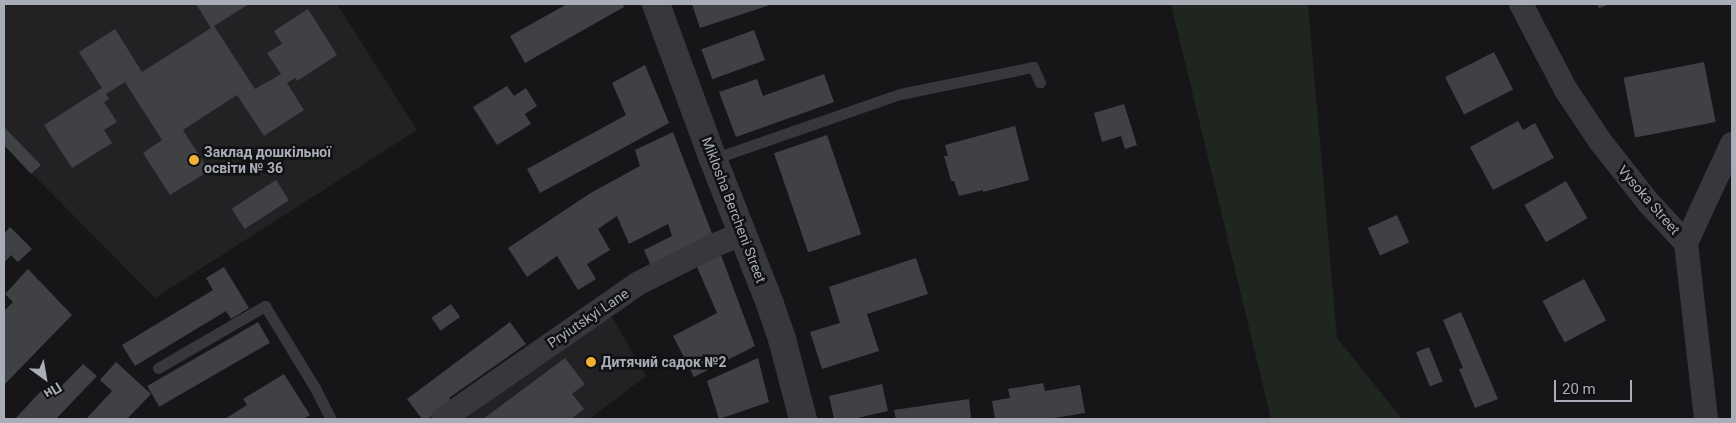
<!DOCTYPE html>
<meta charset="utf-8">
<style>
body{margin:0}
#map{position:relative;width:1736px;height:423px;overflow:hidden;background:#161618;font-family:Roboto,sans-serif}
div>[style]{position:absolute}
.built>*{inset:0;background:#222225}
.green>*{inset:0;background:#1e261f}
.building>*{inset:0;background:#404145;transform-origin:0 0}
.service>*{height:11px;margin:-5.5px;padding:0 5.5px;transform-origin:5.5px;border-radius:5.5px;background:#37383d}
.minor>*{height:24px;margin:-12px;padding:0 12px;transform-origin:12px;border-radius:12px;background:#37383d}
.tertiary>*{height:28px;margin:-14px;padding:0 14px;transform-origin:14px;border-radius:14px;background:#37383d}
.dots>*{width:14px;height:14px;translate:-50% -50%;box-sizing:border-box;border:2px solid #111113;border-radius:50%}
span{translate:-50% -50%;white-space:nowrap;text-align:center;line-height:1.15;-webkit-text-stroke:5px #111113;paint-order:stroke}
.poi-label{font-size:14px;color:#a8adb8;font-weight:700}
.left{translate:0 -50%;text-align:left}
.street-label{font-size:14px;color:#a8adb8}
.frame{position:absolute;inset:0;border:5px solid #a8adb8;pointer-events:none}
.north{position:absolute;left:20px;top:353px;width:50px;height:50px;-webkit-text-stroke:4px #111113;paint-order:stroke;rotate:148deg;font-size:14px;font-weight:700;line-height:20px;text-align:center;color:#a8adb8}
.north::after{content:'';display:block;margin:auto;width:18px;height:22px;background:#a8adb8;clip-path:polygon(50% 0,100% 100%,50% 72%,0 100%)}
.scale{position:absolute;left:1554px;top:380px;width:78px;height:22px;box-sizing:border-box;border:2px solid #a8adb8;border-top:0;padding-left:6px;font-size:15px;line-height:18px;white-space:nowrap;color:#a8adb8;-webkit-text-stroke:4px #111113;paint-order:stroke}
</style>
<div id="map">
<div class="built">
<div style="clip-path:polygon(4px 4px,337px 4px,417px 130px,155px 298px,4px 145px)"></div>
<div style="clip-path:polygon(611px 315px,646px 376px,589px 419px,464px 419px)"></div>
</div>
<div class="green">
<div style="clip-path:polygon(1171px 4px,1308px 4px,1337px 338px,1402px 419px,1271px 419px)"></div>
</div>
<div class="building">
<div style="clip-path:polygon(196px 4px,249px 4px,214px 26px,255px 89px,281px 74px,267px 53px,282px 44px,274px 31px,308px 9px,337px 55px,297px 81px,295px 78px,287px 83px,304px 110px,264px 136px,237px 95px,183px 130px,209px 171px,170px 195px,143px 153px,162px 140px,125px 82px,106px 94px,109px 99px,104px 102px,117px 122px,104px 130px,112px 143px,72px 168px,44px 125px,102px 88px,79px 52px,115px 29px,142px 72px,211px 28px)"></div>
<div style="clip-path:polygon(567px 4px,623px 4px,624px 7px,525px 63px,510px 36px)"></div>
<div style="clip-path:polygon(692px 4px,773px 4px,700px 28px)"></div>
<div style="clip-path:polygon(1597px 4px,1610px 4px,1599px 8px)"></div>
<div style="left:754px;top:30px;width:32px;height:56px;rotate:70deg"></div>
<div style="left:1494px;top:52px;width:42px;height:55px;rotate:63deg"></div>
<div style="left:1704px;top:62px;width:61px;height:82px;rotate:79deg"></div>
<div style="clip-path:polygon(645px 65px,669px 123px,540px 193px,527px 169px,626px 115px,612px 83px)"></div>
<div style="clip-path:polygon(824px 74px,834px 102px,736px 137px,719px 92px,757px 79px,763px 96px)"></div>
<div style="clip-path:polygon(507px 86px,514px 96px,526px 88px,537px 106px,525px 114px,531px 124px,497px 145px,473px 107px)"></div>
<div style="clip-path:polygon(1124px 104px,1137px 145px,1125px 149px,1121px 136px,1102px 142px,1094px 113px)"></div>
<div style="clip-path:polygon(1518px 121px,1523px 130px,1535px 123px,1554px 158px,1493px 190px,1470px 147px)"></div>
<div style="clip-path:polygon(1015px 126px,1029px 180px,983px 192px,983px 190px,959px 196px,954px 181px,951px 181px,944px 156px,948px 156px,945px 145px)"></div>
<div style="clip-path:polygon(4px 127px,41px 165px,31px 174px,4px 145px)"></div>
<div style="clip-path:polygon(673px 132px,713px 236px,651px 266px,644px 250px,672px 236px,668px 224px,629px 244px,617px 216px,598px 229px,610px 250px,587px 264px,596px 279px,578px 290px,557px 256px,527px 277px,508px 248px,589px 194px,640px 166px,635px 150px)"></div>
<div style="left:827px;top:135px;width:105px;height:56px;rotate:71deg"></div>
<div style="left:276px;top:180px;width:24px;height:53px;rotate:57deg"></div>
<div style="left:1566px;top:181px;width:43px;height:48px;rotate:60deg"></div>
<div style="left:1397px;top:215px;width:30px;height:32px;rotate:66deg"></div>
<div style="clip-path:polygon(10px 227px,32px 249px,18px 262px,11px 255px,4px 263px,4px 234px)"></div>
<div style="clip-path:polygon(721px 255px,755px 346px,694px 377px,673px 336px,717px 313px,697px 267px)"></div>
<div style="clip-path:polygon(916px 258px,928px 294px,867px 314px,879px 351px,822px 369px,810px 332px,840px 323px,829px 287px)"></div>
<div style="clip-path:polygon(224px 267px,249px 308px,231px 319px,226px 311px,135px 366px,122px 345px,213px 290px,206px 278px)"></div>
<div style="clip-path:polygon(28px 269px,72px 315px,4px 385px,4px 311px,13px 302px,5px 294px)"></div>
<div style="left:1584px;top:279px;width:47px;height:47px;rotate:62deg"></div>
<div style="left:451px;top:304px;width:16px;height:24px;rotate:55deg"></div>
<div style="clip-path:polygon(1461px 312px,1498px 399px,1475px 408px,1459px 369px,1463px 368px,1443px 320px)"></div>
<div style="left:258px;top:322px;width:24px;height:128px;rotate:60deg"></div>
<div style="clip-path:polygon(510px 322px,526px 344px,449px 398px,452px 402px,427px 419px,422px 419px,407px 399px)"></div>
<div style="left:1429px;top:347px;width:37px;height:14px;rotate:68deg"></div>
<div style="clip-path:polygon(565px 358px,585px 384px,572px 394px,584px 409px,571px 419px,483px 419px)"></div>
<div style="clip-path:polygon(758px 358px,769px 402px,719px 419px,707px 381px)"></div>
<div style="clip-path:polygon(116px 362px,151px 394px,127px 419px,86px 419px,112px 391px,100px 380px)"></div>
<div style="clip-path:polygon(83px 364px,97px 376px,56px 419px,15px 419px,42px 390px,50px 398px)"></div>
<div style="clip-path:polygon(284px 374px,310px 415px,303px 419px,225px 419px,247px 405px,243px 399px)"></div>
<div style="clip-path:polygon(1043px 383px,1045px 391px,1080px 385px,1085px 413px,1048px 419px,995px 419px,992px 401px,1010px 398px,1008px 389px)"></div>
<div style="clip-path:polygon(882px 384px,888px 411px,853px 419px,834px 419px,829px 396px)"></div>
<div style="clip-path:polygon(969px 399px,971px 419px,896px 419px,894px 410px)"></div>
</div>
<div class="service">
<div style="left:713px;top:159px;width:198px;rotate:-19.2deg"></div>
<div style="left:900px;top:94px;width:136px;rotate:-11.5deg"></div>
<div style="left:1033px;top:67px;width:17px;rotate:66deg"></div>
<div style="left:158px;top:368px;width:124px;rotate:-30.1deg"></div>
<div style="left:265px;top:306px;width:96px;rotate:58.6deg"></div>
<div style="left:315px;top:388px;width:35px;rotate:63deg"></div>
</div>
<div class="minor">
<div style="left:1521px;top:4px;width:97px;rotate:62.4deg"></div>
<div style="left:1566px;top:90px;width:61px;rotate:56.3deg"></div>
<div style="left:1600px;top:141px;width:78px;rotate:51.8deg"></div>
<div style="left:1648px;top:202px;width:56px;rotate:47.2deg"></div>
<div style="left:1686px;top:243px;width:177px;rotate:83.5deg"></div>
<div style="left:1686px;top:243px;width:109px;rotate:-65.1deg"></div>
<div style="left:443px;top:419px;width:236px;rotate:-34.8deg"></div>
<div style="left:637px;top:284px;width:87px;rotate:-26.6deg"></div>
<div style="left:715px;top:245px;width:29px;rotate:-22deg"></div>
</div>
<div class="tertiary">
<div style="left:656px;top:4px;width:165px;rotate:69.8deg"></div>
<div style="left:713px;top:159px;width:156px;rotate:68.5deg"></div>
<div style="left:770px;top:304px;width:37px;rotate:71deg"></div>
<div style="left:782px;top:339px;width:83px;rotate:75.3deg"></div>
</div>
<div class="dots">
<div style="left:194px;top:160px;background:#f2b134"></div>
<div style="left:591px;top:362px;background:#f2b134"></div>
</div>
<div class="poi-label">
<span class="left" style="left:204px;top:160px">Заклад дошкільної<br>освіти № 36</span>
<span class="left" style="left:601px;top:362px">Дитячий садок №2</span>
</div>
<div class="street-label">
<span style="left:1649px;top:200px;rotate:49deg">Vysoka Street</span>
<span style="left:734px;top:210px;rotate:69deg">Miklosha Bercheni Street</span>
<span style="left:588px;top:318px;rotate:-34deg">Pryiutskyi Lane</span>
</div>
<div class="frame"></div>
<div class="north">Пн</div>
<div class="scale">20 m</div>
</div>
